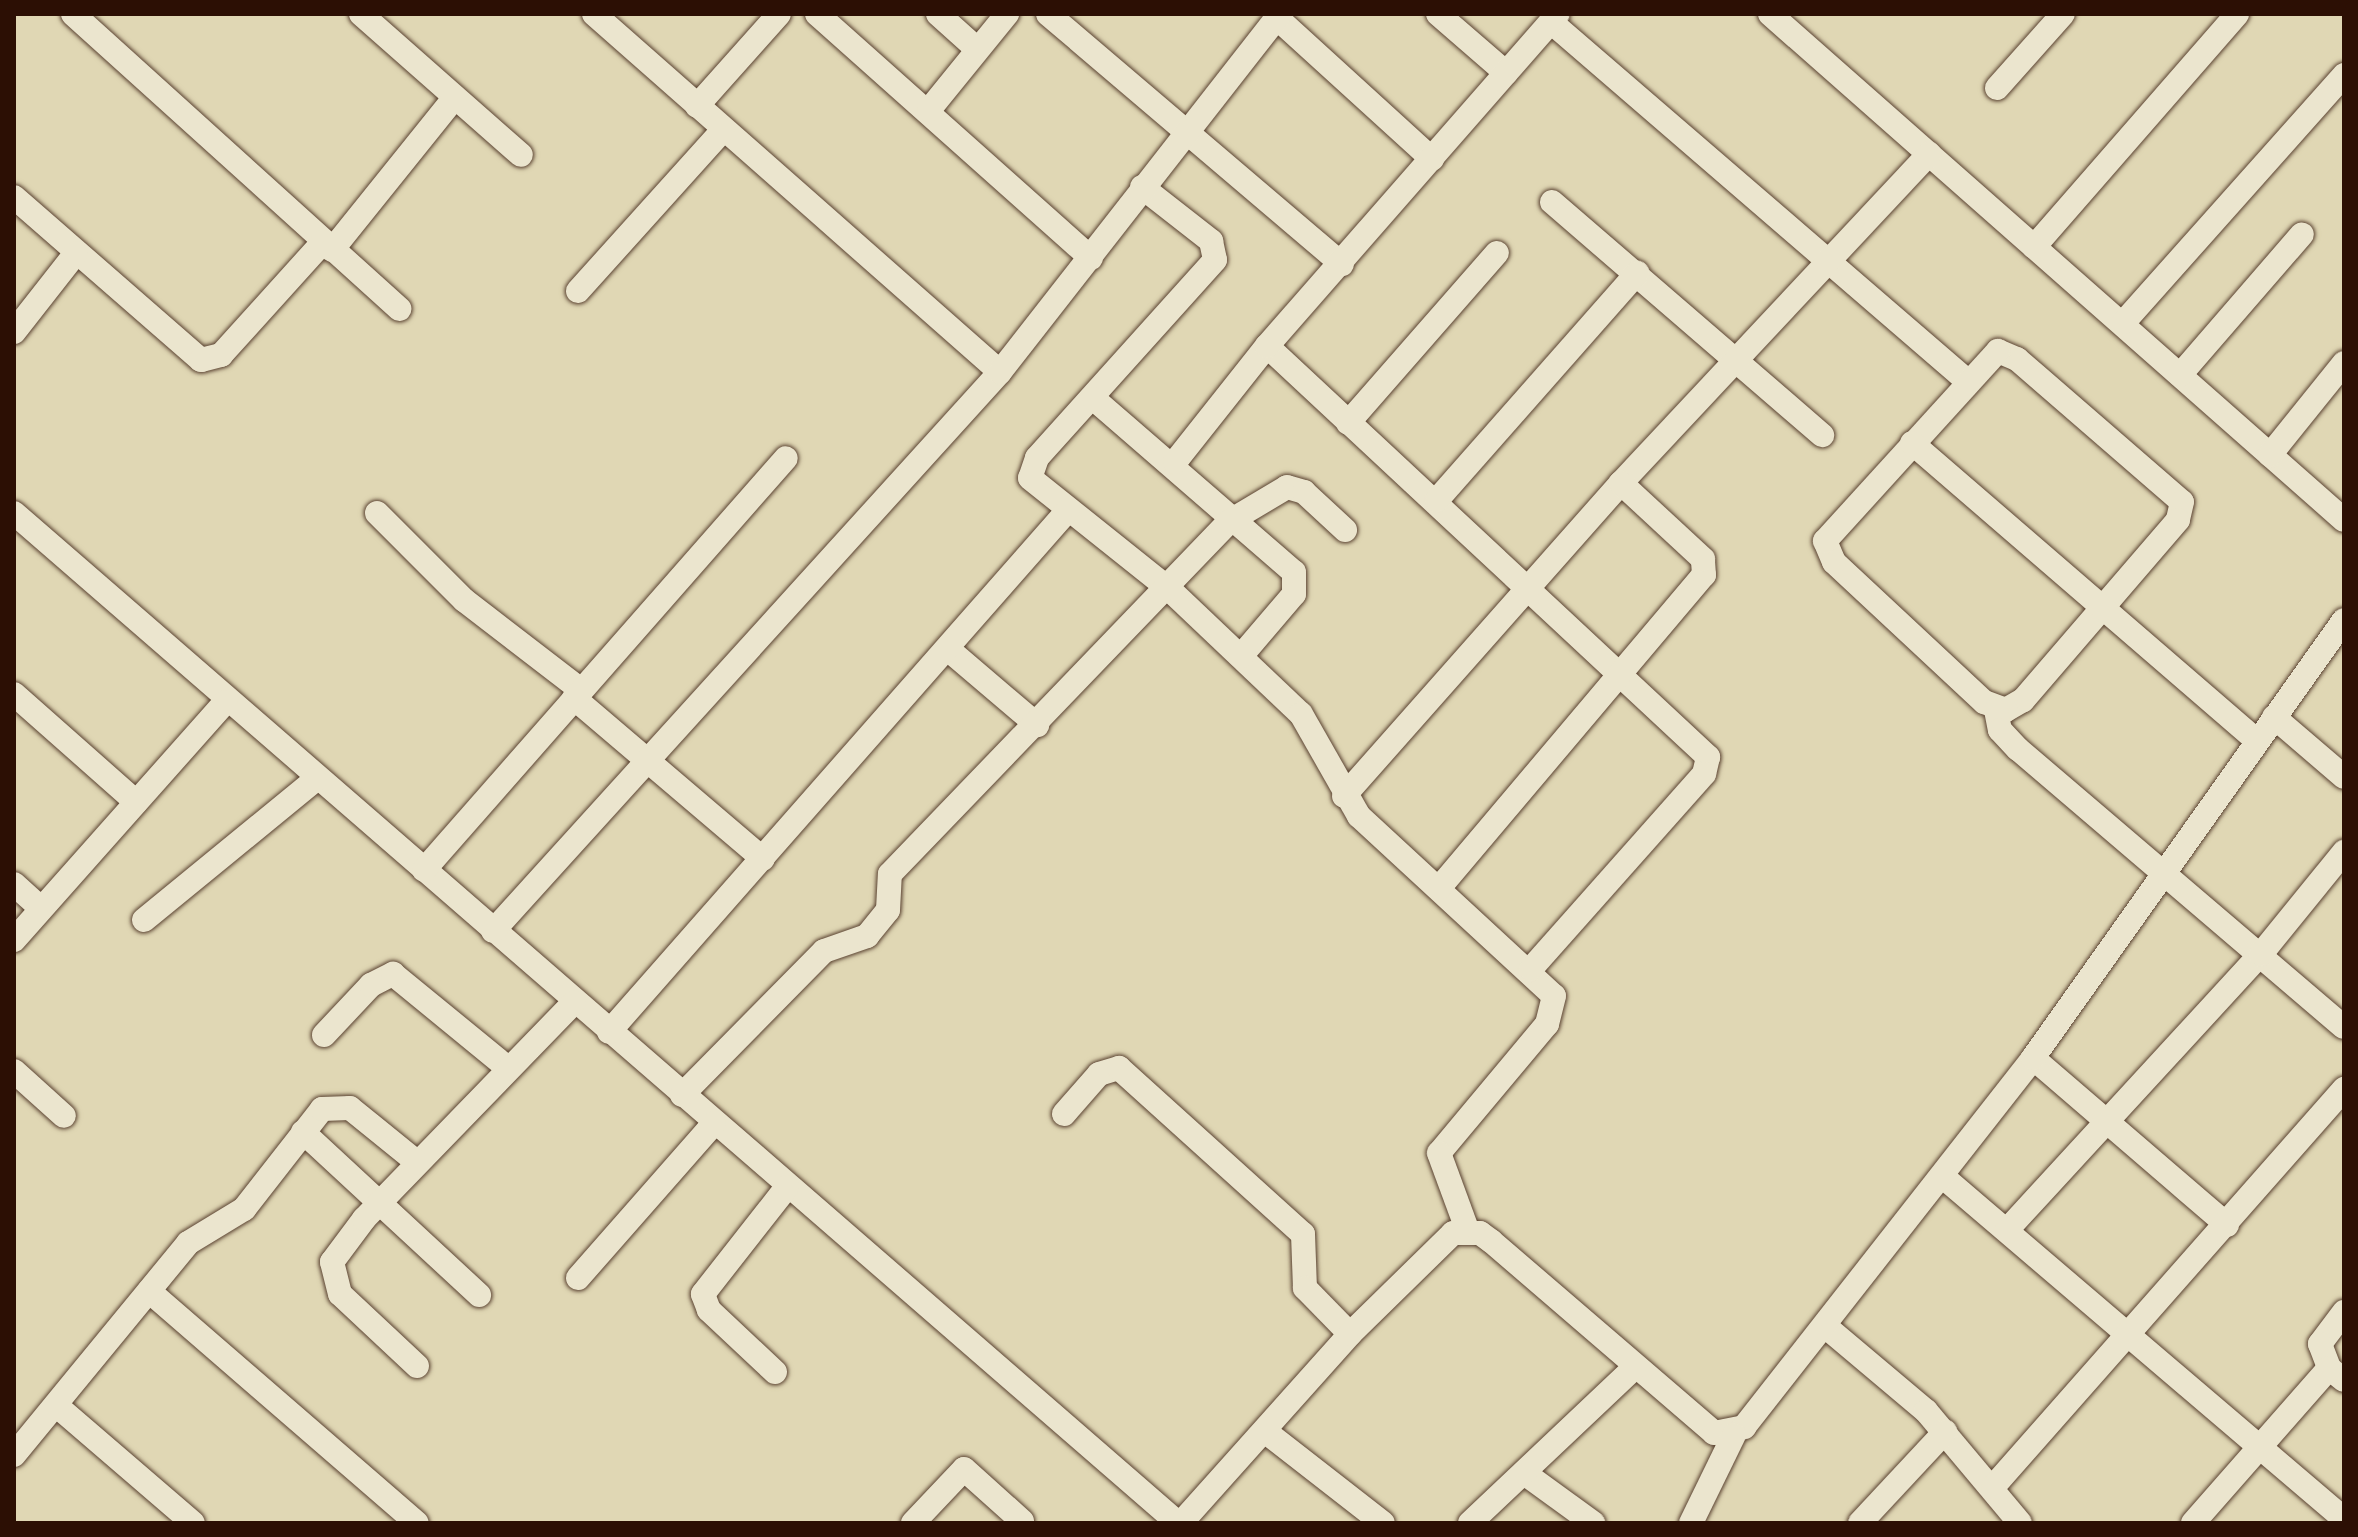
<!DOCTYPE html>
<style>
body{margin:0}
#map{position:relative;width:2358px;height:1537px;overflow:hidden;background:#e0d7b4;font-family:"IM FELL Double Pica",serif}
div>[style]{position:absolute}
.roads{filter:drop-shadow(0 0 2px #594130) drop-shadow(0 0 2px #594130)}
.minor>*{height:24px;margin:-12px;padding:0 12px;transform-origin:12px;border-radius:12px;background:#ebe5ce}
span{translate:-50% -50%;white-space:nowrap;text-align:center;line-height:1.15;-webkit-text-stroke:8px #ebe5ce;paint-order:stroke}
.frame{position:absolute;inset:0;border:16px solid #2c0f04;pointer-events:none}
</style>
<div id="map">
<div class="roads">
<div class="minor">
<div style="left:73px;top:14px;width:440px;rotate:42.1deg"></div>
<div style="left:361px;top:14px;width:213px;rotate:41.4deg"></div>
<div style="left:594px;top:14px;width:541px;rotate:41.4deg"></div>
<div style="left:817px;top:14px;width:367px;rotate:41.7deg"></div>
<div style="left:938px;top:14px;width:52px;rotate:41.9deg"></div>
<div style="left:1048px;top:14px;width:386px;rotate:40.4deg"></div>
<div style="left:1438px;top:14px;width:90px;rotate:40.9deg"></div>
<div style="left:1770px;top:14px;width:765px;rotate:41.4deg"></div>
<div style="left:1276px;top:17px;width:211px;rotate:42.3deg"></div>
<div style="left:1551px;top:22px;width:548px;rotate:40.78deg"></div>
<div style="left:1997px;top:88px;width:99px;rotate:-48.3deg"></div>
<div style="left:697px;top:106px;width:123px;rotate:-48.3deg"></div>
<div style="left:929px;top:110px;width:124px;rotate:-50.9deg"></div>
<div style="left:1142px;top:187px;width:88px;rotate:38deg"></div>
<div style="left:1211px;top:241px;width:19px;rotate:78deg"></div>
<div style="left:1215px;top:260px;width:266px;rotate:132deg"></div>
<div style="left:1037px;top:458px;width:21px;rotate:109deg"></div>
<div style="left:1030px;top:478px;width:176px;rotate:38.6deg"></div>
<div style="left:1168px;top:588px;width:183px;rotate:43.5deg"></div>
<div style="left:1301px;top:714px;width:117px;rotate:60.4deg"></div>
<div style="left:1359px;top:816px;width:265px;rotate:42.7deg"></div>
<div style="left:1554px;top:996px;width:29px;rotate:104deg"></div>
<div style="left:1547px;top:1024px;width:168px;rotate:129.9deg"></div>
<div style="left:1439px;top:1153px;width:84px;rotate:69.8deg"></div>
<div style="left:14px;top:197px;width:248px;rotate:41.1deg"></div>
<div style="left:201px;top:360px;width:21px;rotate:-14deg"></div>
<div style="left:221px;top:355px;width:152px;rotate:-47.9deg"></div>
<div style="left:1552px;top:202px;width:357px;rotate:40.8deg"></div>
<div style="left:2034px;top:247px;width:309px;rotate:-48.9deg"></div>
<div style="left:332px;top:250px;width:196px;rotate:-51.2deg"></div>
<div style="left:578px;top:291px;width:217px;rotate:-48deg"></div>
<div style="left:2124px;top:322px;width:331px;rotate:-48.3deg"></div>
<div style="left:14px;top:332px;width:100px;rotate:-51.9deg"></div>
<div style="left:1267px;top:346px;width:603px;rotate:42.98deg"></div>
<div style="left:1708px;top:757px;width:17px;rotate:103deg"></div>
<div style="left:1704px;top:774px;width:261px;rotate:131.6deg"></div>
<div style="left:1998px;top:351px;width:21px;rotate:23deg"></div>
<div style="left:2017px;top:359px;width:218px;rotate:40.9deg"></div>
<div style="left:2182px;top:502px;width:18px;rotate:103deg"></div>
<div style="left:2178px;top:520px;width:238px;rotate:130.7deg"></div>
<div style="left:2023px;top:700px;width:20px;rotate:150deg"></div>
<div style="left:2006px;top:710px;width:23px;rotate:-160deg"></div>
<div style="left:1984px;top:702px;width:205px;rotate:-137deg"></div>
<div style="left:1834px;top:562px;width:23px;rotate:-113deg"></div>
<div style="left:1825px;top:541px;width:257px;rotate:-47.7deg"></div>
<div style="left:2180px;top:375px;width:186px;rotate:-49.1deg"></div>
<div style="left:1094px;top:399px;width:264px;rotate:40.9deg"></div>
<div style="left:1294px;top:572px;width:22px;rotate:90deg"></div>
<div style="left:1294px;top:594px;width:82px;rotate:130.5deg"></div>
<div style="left:1348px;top:423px;width:226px;rotate:-48.8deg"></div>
<div style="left:1912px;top:443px;width:456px;rotate:40.8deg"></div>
<div style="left:2270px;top:455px;width:118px;rotate:-51.2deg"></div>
<div style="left:1175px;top:462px;width:148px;rotate:-51.6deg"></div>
<div style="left:1267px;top:346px;width:441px;rotate:-48.8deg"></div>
<div style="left:1437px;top:500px;width:303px;rotate:-48.6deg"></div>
<div style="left:14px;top:513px;width:1541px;rotate:40.95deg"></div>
<div style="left:377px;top:513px;width:123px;rotate:45deg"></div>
<div style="left:464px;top:600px;width:148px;rotate:37.6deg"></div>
<div style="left:949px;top:650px;width:116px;rotate:40.4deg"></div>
<div style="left:14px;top:694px;width:163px;rotate:41.5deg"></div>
<div style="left:574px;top:698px;width:248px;rotate:40.4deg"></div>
<div style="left:1996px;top:710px;width:20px;rotate:79deg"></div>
<div style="left:2000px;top:730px;width:26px;rotate:47deg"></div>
<div style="left:2018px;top:749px;width:428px;rotate:40.5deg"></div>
<div style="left:2274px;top:717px;width:92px;rotate:40.6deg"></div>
<div style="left:1344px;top:796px;width:418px;rotate:-48.5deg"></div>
<div style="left:1621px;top:483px;width:451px;rotate:-46.9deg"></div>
<div style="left:424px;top:870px;width:548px;rotate:-48.7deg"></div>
<div style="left:14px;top:884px;width:36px;rotate:42deg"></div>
<div style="left:1440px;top:887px;width:409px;rotate:-49.8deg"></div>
<div style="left:1704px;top:575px;width:16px;rotate:-94deg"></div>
<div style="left:1703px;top:559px;width:112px;rotate:-137.2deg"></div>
<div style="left:144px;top:920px;width:221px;rotate:-39.3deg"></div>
<div style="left:493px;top:931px;width:755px;rotate:-47.79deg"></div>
<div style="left:1000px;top:372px;width:454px;rotate:-52deg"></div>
<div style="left:14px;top:940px;width:318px;rotate:-48.4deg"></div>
<div style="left:609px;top:1032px;width:695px;rotate:-48.67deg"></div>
<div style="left:324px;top:1035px;width:69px;rotate:-46.8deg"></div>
<div style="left:371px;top:985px;width:25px;rotate:-27deg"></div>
<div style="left:393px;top:974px;width:149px;rotate:39.3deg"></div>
<div style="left:2033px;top:1058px;width:256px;rotate:40.7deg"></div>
<div style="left:14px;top:1071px;width:67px;rotate:42deg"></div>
<div style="left:682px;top:1095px;width:202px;rotate:-45.4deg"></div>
<div style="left:824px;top:951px;width:46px;rotate:-19.2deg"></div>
<div style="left:867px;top:936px;width:33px;rotate:-51deg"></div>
<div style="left:888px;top:910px;width:36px;rotate:-87deg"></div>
<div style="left:890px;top:874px;width:490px;rotate:-46.1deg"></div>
<div style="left:1230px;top:521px;width:66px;rotate:-30.8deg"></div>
<div style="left:1287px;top:487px;width:18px;rotate:16deg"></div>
<div style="left:1304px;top:492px;width:56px;rotate:42.8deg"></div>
<div style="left:1064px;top:1114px;width:53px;rotate:-48.8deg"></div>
<div style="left:1099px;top:1074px;width:21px;rotate:-17deg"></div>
<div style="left:1119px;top:1068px;width:248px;rotate:42.1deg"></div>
<div style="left:1303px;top:1234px;width:54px;rotate:87.9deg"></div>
<div style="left:1305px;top:1288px;width:64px;rotate:45.6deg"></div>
<div style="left:303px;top:1132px;width:240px;rotate:42.8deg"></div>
<div style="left:1942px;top:1176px;width:528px;rotate:40.47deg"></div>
<div style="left:2007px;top:1230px;width:375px;rotate:-47.4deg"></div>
<div style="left:2261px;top:954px;width:132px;rotate:-50.9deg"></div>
<div style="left:578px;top:1278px;width:206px;rotate:-48.7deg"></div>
<div style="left:149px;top:1291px;width:354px;rotate:40.9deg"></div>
<div style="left:2344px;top:1312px;width:40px;rotate:127deg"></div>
<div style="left:2320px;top:1344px;width:26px;rotate:69deg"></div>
<div style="left:2329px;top:1368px;width:19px;rotate:39deg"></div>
<div style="left:1825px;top:1326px;width:132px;rotate:40.1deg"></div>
<div style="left:1926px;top:1411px;width:146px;rotate:50deg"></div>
<div style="left:417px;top:1366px;width:105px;rotate:-136.9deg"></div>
<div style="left:340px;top:1294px;width:33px;rotate:-104deg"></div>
<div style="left:332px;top:1262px;width:54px;rotate:-53.3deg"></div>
<div style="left:364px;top:1219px;width:301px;rotate:-45.9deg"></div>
<div style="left:775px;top:1372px;width:91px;rotate:-136.8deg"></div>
<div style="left:709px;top:1310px;width:17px;rotate:-111deg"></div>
<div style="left:703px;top:1294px;width:136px;rotate:-51.9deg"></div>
<div style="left:57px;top:1406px;width:179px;rotate:40.7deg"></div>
<div style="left:1266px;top:1432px;width:148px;rotate:37.9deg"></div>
<div style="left:14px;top:1455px;width:274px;rotate:-50.6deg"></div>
<div style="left:188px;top:1243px;width:66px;rotate:-31.3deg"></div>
<div style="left:244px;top:1209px;width:127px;rotate:-52deg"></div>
<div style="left:322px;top:1109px;width:28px;rotate:-2deg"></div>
<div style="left:350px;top:1108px;width:87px;rotate:39deg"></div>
<div style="left:1527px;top:1475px;width:82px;rotate:36deg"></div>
<div style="left:1993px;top:1487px;width:531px;rotate:-48.59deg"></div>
<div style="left:913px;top:1523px;width:74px;rotate:-46.6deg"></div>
<div style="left:964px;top:1469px;width:78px;rotate:41.9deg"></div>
<div style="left:1181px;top:1523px;width:254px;rotate:-48.2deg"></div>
<div style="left:1350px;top:1334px;width:144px;rotate:-44.4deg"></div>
<div style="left:1453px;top:1233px;width:27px"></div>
<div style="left:1480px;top:1233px;width:14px;rotate:36deg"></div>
<div style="left:1491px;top:1241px;width:294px;rotate:40.7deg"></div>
<div style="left:1714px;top:1433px;width:31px;rotate:-11deg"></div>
<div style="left:1744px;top:1427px;width:469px;rotate:-51.9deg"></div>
<div style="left:2033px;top:1058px;width:537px;rotate:-54.62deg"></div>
<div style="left:1470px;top:1523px;width:226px;rotate:-43.4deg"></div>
<div style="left:1691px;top:1523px;width:98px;rotate:-64deg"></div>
<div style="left:1860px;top:1523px;width:125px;rotate:-47deg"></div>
<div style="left:2193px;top:1523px;width:206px;rotate:-48.7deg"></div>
</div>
</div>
<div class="frame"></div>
</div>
